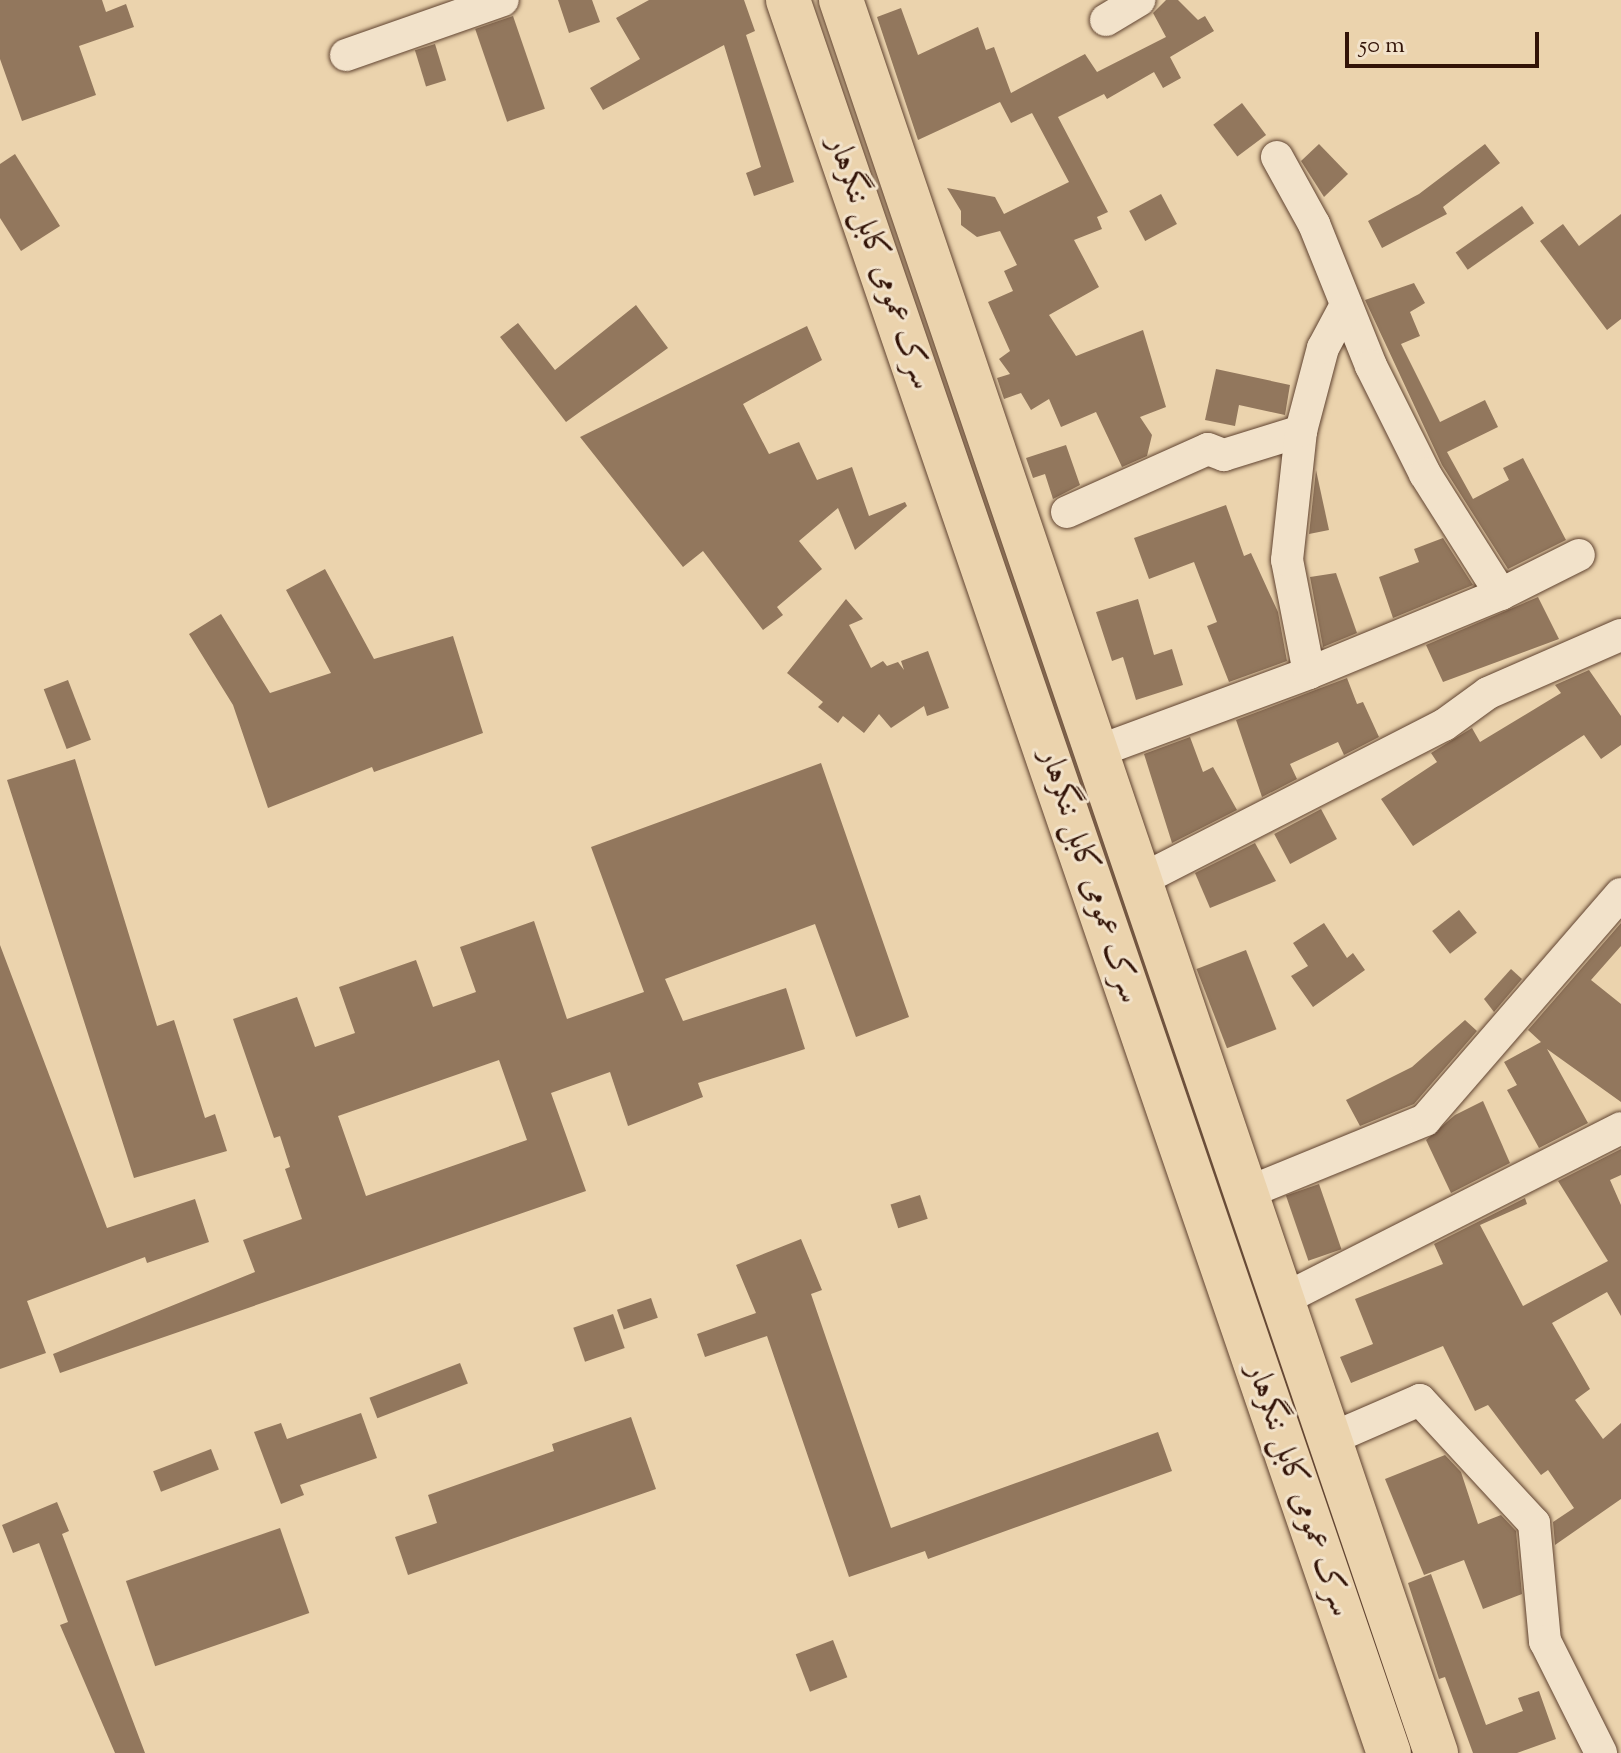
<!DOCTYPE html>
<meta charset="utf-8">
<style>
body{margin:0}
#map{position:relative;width:1621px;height:1753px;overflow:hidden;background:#ebd3ad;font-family:"Sorts Mill Goudy",Amiri,serif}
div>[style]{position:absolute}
.building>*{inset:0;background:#92775d;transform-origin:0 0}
.roads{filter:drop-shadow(0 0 2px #604330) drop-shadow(0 0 2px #604330)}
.minor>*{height:32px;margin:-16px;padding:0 16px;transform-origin:16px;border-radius:16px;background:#f2e2ca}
.highway>*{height:44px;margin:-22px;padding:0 22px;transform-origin:22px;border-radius:22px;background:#ebd3ad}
span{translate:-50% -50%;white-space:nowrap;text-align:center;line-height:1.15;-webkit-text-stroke:6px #f2e2ca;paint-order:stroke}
.street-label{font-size:32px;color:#321307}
.scale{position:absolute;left:1345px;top:32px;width:194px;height:36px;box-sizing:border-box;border:4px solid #321307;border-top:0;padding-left:10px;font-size:24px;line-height:28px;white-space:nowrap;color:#321307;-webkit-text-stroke:6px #f2e2ca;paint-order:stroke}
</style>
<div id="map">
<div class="building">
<div style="clip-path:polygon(0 0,102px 0,106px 12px,126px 4px,134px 27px,79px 46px,96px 95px,22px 121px,0 59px)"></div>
<div style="clip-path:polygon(558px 0,592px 0,600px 22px,569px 33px)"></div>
<div style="clip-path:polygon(649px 0,744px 0,755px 31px,746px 35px,794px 182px,754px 196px,746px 173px,761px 167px,724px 45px,603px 110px,590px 88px,640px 59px,616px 18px)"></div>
<div style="clip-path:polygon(1166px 0,1178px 0,1198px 20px,1205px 16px,1214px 31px,1170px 57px,1181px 78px,1163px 88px,1154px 72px,1107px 99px,1104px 94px,1058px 117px,1108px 212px,1097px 217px,1102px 229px,1074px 240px,1099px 287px,1049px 315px,1076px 356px,1143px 330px,1166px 407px,1140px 417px,1152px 435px,1147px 456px,1122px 467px,1096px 412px,1061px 427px,1049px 399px,1031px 410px,1021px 393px,1004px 399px,997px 378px,1010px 374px,999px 359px,1010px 351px,988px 302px,1013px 291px,1004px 271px,1017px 265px,1000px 231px,977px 237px,961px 225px,961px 211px,947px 188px,995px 197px,1004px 214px,1069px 182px,1032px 113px,1011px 123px,1000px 102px,918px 140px,877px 17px,901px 8px,918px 55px,978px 27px,986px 50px,994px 47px,1011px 93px,1085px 54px,1097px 72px,1166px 37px,1153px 13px)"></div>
<div style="left:513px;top:16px;width:98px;height:40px;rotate:71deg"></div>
<div style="left:435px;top:44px;width:38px;height:21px;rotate:73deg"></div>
<div style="left:1242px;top:103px;width:40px;height:36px;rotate:53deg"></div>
<div style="clip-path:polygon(1319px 144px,1348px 174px,1324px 197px,1301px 161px)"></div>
<div style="clip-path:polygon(1485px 144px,1500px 163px,1443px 207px,1447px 214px,1382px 248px,1368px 221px,1419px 194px)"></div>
<div style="clip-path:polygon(15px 154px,60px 226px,21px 251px,0 218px,0 164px)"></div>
<div style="left:1161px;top:194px;width:34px;height:36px;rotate:62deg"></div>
<div style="left:1522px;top:206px;width:21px;height:81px;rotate:55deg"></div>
<div style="clip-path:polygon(1621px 214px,1621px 319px,1607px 330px,1540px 241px,1563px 224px,1579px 246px)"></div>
<div style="clip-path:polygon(1414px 283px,1425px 303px,1410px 312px,1420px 336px,1401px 344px,1440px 422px,1485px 400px,1498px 427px,1447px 452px,1473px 499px,1509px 480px,1503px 468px,1523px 458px,1566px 540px,1508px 569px,1442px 465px,1365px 300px)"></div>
<div style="clip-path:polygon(636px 305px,668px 348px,566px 422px,500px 337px,518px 323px,555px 370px)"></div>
<div style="clip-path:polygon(807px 326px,822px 360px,743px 404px,769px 454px,799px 442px,817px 480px,852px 467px,869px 516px,905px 502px,907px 506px,855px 550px,838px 508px,799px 541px,822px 569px,777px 607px,783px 615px,763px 630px,703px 551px,683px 567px,580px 437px)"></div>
<div style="clip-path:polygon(1216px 369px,1290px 385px,1285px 415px,1239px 405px,1235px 426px,1205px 420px)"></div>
<div style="clip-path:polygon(1066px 445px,1080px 485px,1053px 499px,1045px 474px,1033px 478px,1026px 458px)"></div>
<div style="clip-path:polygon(1316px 470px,1329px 530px,1309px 534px)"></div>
<div style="clip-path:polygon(1226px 505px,1244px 556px,1251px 553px,1278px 612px,1287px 661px,1229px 682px,1207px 626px,1217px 622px,1194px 562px,1149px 579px,1134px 538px)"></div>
<div style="clip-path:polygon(1443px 538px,1473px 585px,1393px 618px,1379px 577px,1419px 562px,1414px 549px)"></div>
<div style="clip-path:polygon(325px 569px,374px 659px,453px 636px,483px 733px,374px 772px,372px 767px,268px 808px,233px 705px,189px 634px,221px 614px,270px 693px,331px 673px,286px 590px)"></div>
<div style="clip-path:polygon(1336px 573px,1357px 633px,1323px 647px,1310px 577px)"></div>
<div style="clip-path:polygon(1538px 597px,1559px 639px,1443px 682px,1426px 645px)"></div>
<div style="clip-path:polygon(846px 599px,863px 619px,849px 625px,871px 668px,883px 661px,887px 666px,898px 662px,904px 670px,901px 661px,928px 651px,949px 708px,927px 716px,924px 706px,891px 728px,879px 714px,864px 733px,843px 716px,838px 723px,818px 707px,823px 702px,787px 673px)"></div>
<div style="clip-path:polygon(1138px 599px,1154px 655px,1172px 649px,1183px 685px,1136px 700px,1123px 657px,1112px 661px,1096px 612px)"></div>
<div style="clip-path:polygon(1589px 670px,1621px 716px,1621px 745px,1601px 759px,1584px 735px,1413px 846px,1381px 799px,1437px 762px,1431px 753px,1472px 728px,1480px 742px,1561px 693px,1555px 685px)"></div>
<div style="clip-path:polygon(1347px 678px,1357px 704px,1363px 702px,1379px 737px,1344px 755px,1338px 742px,1290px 764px,1297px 779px,1262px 797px,1236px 720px)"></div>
<div style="left:68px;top:680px;width:64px;height:26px;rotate:69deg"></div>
<div style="clip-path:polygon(1190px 737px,1203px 772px,1213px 767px,1237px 810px,1172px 843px,1144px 754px)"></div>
<div style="clip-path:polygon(75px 759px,157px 1026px,174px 1020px,205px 1118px,215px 1114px,227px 1151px,134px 1178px,7px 780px)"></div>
<div style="clip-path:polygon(evenodd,821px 763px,909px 1017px,856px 1037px,815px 924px,665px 979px,683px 1021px,786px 988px,805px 1049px,698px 1083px,703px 1097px,628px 1126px,610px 1072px,551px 1093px,586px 1191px,60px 1373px,53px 1354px,255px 1272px,243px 1240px,302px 1219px,285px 1169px,290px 1167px,280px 1136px,274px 1138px,233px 1019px,297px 997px,315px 1047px,355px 1033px,339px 987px,416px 960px,433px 1007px,476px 992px,460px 947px,534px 921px,567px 1019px,644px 992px,591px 847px,821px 763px,499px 1060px,527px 1140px,366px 1196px,338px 1116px,499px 1060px)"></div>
<div style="left:1321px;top:809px;width:34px;height:53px;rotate:62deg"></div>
<div style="clip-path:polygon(1255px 843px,1276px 881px,1210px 908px,1195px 873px)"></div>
<div style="left:1459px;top:910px;width:29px;height:34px;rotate:52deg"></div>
<div style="clip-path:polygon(1324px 923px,1347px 958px,1353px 953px,1365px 970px,1313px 1007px,1291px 976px,1308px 966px,1293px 943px)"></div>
<div style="clip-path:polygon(1621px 923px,1621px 946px,1591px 980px,1621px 1004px,1621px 1102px,1547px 1049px,1588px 1123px,1539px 1148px,1507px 1090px,1517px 1085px,1504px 1062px,1541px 1042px,1528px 1030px)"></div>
<div style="clip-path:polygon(0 945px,107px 1228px,195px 1199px,209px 1242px,147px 1263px,145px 1257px,27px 1301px,46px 1353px,0 1369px)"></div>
<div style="left:1246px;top:950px;width:85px;height:53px;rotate:69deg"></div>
<div style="clip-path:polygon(1511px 969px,1522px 979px,1494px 1012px,1484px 999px)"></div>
<div style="clip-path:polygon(1465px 1020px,1477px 1031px,1414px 1104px,1360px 1126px,1346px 1100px,1412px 1067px)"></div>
<div style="clip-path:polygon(1483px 1101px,1510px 1163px,1451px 1193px,1426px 1140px,1455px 1115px)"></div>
<div style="clip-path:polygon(1621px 1149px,1621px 1175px,1610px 1180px,1621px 1205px,1621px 1316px,1607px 1292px,1552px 1323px,1590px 1389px,1575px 1400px,1603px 1439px,1621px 1423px,1621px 1499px,1555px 1545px,1553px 1522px,1574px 1508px,1548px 1470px,1541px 1475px,1488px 1405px,1475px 1411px,1443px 1346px,1351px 1383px,1340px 1357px,1373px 1344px,1355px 1299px,1443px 1264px,1434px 1244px,1525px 1198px,1527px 1204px,1480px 1225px,1523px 1306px,1608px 1261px,1558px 1181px)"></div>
<div style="left:1319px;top:1184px;width:69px;height:35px;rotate:71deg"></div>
<div style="left:920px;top:1195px;width:25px;height:31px;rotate:72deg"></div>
<div style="clip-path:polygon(801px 1239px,822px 1290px,811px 1294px,891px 1528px,1158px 1432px,1172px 1471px,928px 1559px,925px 1551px,849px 1577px,767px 1336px,705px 1357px,697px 1334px,756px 1313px,736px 1265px)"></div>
<div style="left:651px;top:1298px;width:21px;height:36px;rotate:71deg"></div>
<div style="left:613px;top:1314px;width:36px;height:42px;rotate:71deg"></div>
<div style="left:460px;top:1363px;width:22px;height:97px;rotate:69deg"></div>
<div style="clip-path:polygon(361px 1413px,377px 1458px,300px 1485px,304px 1495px,281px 1504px,254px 1432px,281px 1423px,287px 1439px)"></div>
<div style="clip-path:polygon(631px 1417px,656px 1489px,408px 1575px,395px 1537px,437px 1523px,428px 1495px,554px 1451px,552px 1444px)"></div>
<div style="left:211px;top:1449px;width:22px;height:62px;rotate:69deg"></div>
<div style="clip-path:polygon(1445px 1455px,1461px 1472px,1478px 1524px,1501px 1515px,1516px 1531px,1522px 1594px,1483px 1609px,1464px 1560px,1424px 1575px,1385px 1479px)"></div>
<div style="clip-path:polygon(57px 1502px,69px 1531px,62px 1534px,145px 1753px,115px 1753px,60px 1625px,68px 1622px,39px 1543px,13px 1553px,2px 1525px)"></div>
<div style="left:280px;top:1528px;width:90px;height:163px;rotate:71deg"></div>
<div style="clip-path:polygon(1431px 1574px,1486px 1725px,1523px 1711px,1518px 1698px,1539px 1691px,1556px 1739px,1517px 1753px,1473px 1753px,1445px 1677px,1439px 1679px,1408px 1583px)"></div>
<div style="left:833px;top:1640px;width:40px;height:40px;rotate:69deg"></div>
</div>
<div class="roads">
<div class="minor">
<div style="left:1106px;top:20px;width:39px;rotate:-31deg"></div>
<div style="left:346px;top:55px;width:166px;rotate:-19.3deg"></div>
<div style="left:1277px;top:157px;width:77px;rotate:61.1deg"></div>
<div style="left:1314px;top:224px;width:153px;rotate:68.1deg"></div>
<div style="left:1371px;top:366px;width:121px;rotate:63.4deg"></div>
<div style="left:1425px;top:474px;width:142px;rotate:57.7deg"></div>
<div style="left:1067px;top:512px;width:154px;rotate:-24.1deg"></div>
<div style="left:1208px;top:449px;width:17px;rotate:21deg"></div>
<div style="left:1224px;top:455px;width:81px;rotate:-17.3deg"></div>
<div style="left:1309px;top:673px;width:115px;rotate:-101deg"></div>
<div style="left:1287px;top:560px;width:130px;rotate:-83.8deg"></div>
<div style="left:1301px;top:431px;width:86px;rotate:-75.2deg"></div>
<div style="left:1323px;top:348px;width:49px;rotate:-61.9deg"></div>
<div style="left:1093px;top:753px;width:230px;rotate:-20.3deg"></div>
<div style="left:1309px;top:673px;width:208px;rotate:-22.4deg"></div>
<div style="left:1501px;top:594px;width:87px;rotate:-26.6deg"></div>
<div style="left:1137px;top:882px;width:345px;rotate:-27.1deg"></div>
<div style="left:1444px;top:725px;width:54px;rotate:-36deg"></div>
<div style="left:1488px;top:693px;width:145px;rotate:-23.6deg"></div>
<div style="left:1244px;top:1194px;width:196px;rotate:-22.2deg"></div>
<div style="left:1425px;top:1120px;width:299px;rotate:-49.1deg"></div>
<div style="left:1280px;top:1301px;width:382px;rotate:-26.9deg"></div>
<div style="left:1328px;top:1440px;width:100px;rotate:-23.5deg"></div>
<div style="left:1420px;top:1400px;width:168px;rotate:47.2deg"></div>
<div style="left:1534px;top:1523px;width:119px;rotate:84.7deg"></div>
<div style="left:1545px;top:1641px;width:125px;rotate:63.4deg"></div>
</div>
<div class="highway">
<div style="left:788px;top:0;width:1853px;rotate:71.08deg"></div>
<div style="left:841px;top:0;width:1851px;rotate:71.25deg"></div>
</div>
</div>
<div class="street-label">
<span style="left:879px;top:263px;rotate:71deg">سرک عمومی کابل ننگرهار</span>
<span style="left:1089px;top:876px;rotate:72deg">سرک عمومی کابل ننگرهار</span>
<span style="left:1298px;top:1490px;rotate:71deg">سرک عمومی کابل ننگرهار</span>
</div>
<div class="scale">50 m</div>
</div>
